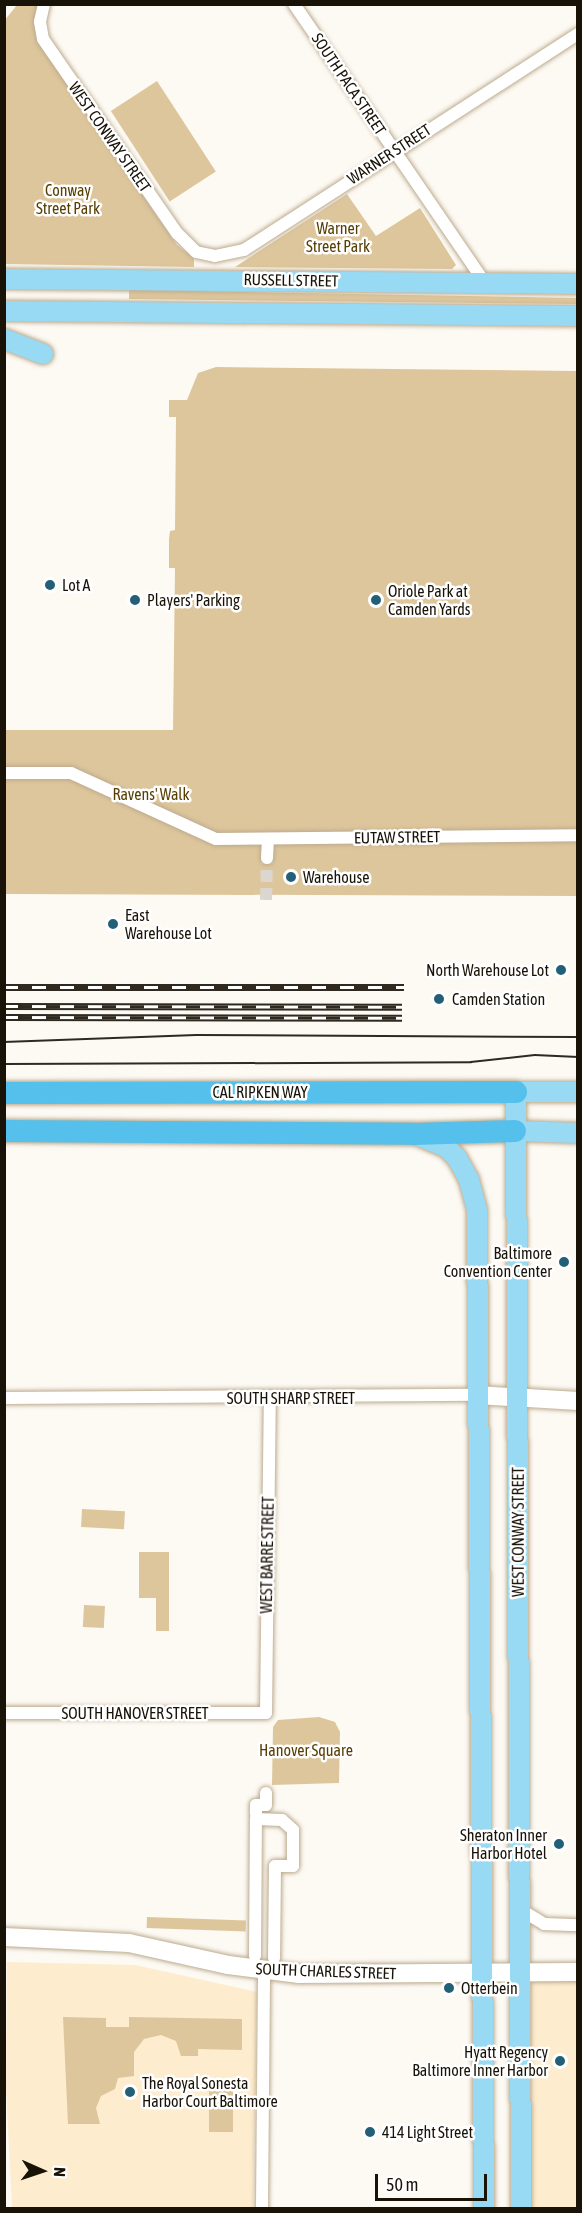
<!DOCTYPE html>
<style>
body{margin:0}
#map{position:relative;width:582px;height:2213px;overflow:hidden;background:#fdfaf4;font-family:"Asap Condensed",sans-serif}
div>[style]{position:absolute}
.built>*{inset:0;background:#feecce;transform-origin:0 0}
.green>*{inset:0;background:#dec69c;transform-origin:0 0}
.street-tunnel>*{height:12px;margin-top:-6px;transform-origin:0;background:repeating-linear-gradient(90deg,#dbd7d0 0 12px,transparent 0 18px)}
.roads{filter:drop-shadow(0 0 2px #bcab8e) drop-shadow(0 0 2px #bcab8e)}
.street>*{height:12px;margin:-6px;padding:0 6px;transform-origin:6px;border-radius:6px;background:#fff}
.secondary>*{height:18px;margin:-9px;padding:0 9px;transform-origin:9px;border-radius:9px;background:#fff}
.primary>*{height:20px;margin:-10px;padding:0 10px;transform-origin:10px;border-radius:10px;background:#98d9f3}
.highway>*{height:22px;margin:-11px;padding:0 11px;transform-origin:11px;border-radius:11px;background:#54c0eb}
.tram>*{height:1.5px;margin:-0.75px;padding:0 0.75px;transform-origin:0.75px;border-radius:0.75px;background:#2f291f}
.rail>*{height:7px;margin-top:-3.5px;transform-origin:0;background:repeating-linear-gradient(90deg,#fff 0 14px,#2f291f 0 28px);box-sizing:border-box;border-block:2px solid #2f291f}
.dots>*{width:16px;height:16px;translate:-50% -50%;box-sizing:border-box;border:3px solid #fff;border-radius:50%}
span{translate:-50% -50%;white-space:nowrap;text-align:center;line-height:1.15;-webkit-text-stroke:5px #fff;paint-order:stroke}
.street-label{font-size:16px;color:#181207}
.park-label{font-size:16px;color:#573e02}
.poi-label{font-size:16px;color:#181207}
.left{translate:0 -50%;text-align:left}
.right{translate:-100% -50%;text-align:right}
.frame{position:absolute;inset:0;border:6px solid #181207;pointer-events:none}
.north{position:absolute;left:12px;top:2141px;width:60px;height:60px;-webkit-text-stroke:4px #fff;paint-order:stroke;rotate:93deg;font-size:16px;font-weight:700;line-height:24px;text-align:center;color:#181207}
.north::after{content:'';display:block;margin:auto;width:21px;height:27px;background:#181207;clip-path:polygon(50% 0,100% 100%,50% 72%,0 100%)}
.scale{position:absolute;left:375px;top:2174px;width:112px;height:27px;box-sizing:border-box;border:3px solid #181207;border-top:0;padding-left:8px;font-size:18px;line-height:21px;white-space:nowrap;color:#181207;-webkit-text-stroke:4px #fff;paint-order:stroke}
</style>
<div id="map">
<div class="built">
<div style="clip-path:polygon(7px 1962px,135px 1965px,257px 1992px,253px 2208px,12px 2208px,6px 2088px)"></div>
<div style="left:531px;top:1981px;width:46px;height:227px"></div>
</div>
<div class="green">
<div style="clip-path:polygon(17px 5px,39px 5px,35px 27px,40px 45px,177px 245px,194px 258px,194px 267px,5px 264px,4px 21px)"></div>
<div style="left:157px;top:81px;width:108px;height:55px;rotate:57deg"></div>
<div style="clip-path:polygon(347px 194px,376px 236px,420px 208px,456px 265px,452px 269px,235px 267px)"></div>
<div style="clip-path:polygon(129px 290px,577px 298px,578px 304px,129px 299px)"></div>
<div style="clip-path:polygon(216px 367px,577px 371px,577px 896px,5px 894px,4px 730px,173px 730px,175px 568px,169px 568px,169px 539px,170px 531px,175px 530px,176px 417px,169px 417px,169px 400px,187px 400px,198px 373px)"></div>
<div style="left:82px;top:1509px;width:43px;height:18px;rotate:3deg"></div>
<div style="clip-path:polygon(139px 1552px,169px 1552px,169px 1631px,156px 1631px,156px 1598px,139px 1598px)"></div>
<div style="left:84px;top:1605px;width:21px;height:22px;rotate:3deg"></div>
<div style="clip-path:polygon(319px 1717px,335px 1722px,340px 1732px,339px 1783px,272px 1785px,273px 1727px,278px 1720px)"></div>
<div style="left:147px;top:1917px;width:99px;height:11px;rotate:2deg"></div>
<div style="clip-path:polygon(63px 2017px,106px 2018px,106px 2027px,129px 2027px,129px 2017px,242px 2019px,242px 2050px,198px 2049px,198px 2056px,181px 2056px,176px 2041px,161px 2035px,144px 2039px,134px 2052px,134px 2076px,118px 2078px,115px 2089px,101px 2096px,96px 2108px,100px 2124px,68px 2124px)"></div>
<div style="left:209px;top:2081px;width:24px;height:51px"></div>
</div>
<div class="street-tunnel">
<div style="left:266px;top:900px;width:42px;rotate:-88.6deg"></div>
</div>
<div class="roads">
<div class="street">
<div style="left:44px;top:4px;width:18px;rotate:103deg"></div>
<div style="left:40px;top:22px;width:17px;rotate:80deg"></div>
<div style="left:43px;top:39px;width:236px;rotate:55.4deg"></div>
<div style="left:177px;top:233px;width:27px;rotate:45deg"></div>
<div style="left:196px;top:252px;width:19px;rotate:12deg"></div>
<div style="left:215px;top:256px;width:30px;rotate:-12deg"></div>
<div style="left:244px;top:250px;width:398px;rotate:-32.9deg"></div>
<div style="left:294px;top:4px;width:338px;rotate:55.6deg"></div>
<div style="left:4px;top:773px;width:67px"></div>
<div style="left:71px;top:773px;width:159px;rotate:24.5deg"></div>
<div style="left:216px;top:839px;width:362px;rotate:-0.6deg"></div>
<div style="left:267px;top:858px;width:19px;rotate:-87deg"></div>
<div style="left:4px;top:1398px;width:473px;rotate:-0.4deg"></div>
<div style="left:4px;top:1713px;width:262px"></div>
<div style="left:266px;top:1713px;width:315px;rotate:-89.3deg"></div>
<div style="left:256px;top:1814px;width:9px;rotate:-90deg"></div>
<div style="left:256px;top:1805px;width:10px"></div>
<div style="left:266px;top:1805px;width:12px;rotate:-90deg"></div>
<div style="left:521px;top:1910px;width:27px;rotate:31deg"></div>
<div style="left:544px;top:1924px;width:34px;rotate:2deg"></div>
<div style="left:255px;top:1956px;width:137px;rotate:-89.6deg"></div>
<div style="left:256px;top:1819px;width:26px;rotate:2deg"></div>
<div style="left:282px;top:1820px;width:15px;rotate:42deg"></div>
<div style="left:293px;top:1830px;width:36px;rotate:90deg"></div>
<div style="left:293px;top:1866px;width:18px;rotate:180deg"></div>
<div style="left:275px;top:1866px;width:92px;rotate:90.6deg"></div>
<div style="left:262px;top:2208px;width:237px;rotate:-89.5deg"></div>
</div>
<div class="secondary">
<div style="left:477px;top:1395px;width:101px;rotate:3.4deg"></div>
<div style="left:4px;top:1937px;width:125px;rotate:2.7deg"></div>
<div style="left:129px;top:1943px;width:101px;rotate:12.5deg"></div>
<div style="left:228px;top:1965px;width:72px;rotate:7.2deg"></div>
<div style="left:299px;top:1974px;width:279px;rotate:-0.4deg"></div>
</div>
<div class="primary">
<div style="left:4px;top:279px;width:574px;rotate:0.5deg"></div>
<div style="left:4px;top:311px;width:574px;rotate:0.5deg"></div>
<div style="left:4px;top:339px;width:42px;rotate:21deg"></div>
<div style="left:515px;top:1131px;width:63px;rotate:1.8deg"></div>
<div style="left:417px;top:1135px;width:33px;rotate:23deg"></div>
<div style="left:447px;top:1148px;width:14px;rotate:45deg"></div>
<div style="left:457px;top:1158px;width:25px;rotate:61deg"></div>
<div style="left:469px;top:1180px;width:31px;rotate:75deg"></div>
<div style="left:477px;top:1210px;width:998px;rotate:89.6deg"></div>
<div style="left:521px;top:2208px;width:1116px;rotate:-90.26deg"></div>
<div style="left:516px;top:1092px;width:62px"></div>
</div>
<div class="highway">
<div style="left:4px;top:1093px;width:512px;rotate:-0.11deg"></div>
<div style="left:4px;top:1131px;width:410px;rotate:0.4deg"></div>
<div style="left:414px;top:1134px;width:101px;rotate:-1.7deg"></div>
</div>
</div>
<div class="tram">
<div style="left:4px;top:1042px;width:192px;rotate:-2.1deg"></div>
<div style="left:196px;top:1035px;width:382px;rotate:0.3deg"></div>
<div style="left:4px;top:1064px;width:467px;rotate:-0.2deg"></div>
<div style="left:471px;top:1062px;width:64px;rotate:-6.2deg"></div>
<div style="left:535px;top:1055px;width:43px;rotate:2.7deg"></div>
</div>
<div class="rail">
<div style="left:4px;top:987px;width:400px"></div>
<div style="left:4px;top:1006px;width:398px;rotate:0.1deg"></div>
<div style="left:4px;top:1017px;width:398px;rotate:0.1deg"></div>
</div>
<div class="dots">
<div style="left:50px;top:585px;background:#236077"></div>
<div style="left:135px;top:600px;background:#236077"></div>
<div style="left:376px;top:600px;background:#236077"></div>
<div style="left:291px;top:877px;background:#236077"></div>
<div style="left:113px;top:924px;background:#236077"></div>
<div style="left:561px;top:970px;background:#236077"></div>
<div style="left:439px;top:999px;background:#236077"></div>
<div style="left:564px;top:1262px;background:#236077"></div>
<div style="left:559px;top:1844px;background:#236077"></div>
<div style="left:449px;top:1988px;background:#236077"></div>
<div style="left:560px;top:2061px;background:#236077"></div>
<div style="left:130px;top:2092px;background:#236077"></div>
<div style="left:370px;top:2132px;background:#236077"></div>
</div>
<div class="street-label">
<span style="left:349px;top:84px;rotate:56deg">SOUTH PACA STREET</span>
<span style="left:110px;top:137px;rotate:55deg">WEST CONWAY STREET</span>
<span style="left:389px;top:154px;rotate:-33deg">WARNER STREET</span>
<span style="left:291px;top:280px;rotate:1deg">RUSSELL STREET</span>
<span style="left:397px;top:837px;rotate:-1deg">EUTAW STREET</span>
<span style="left:260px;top:1092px">CAL RIPKEN WAY</span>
<span style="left:291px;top:1398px">SOUTH SHARP STREET</span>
<span style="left:518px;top:1532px;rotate:-90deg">WEST CONWAY STREET</span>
<span style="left:267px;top:1555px;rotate:-89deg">WEST BARRE STREET</span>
<span style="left:135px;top:1713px">SOUTH HANOVER STREET</span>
<span style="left:326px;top:1971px;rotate:2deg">SOUTH CHARLES STREET</span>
</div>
<div class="park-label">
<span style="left:68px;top:199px">Conway<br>Street Park</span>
<span style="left:338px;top:237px">Warner<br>Street Park</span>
<span style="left:151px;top:794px">Ravens' Walk</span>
<span style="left:306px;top:1750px">Hanover Square</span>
</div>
<div class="poi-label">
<span class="left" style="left:62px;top:585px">Lot A</span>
<span class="left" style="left:388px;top:600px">Oriole Park at<br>Camden Yards</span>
<span class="left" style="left:147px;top:600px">Players' Parking</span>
<span class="left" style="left:303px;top:877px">Warehouse</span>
<span class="left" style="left:125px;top:924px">East<br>Warehouse Lot</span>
<span class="right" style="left:549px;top:970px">North Warehouse Lot</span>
<span class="left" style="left:452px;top:999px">Camden Station</span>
<span class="right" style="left:552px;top:1262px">Baltimore<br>Convention Center</span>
<span class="right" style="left:547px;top:1844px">Sheraton Inner<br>Harbor Hotel</span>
<span class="left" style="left:461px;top:1988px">Otterbein</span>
<span class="right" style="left:548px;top:2061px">Hyatt Regency<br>Baltimore Inner Harbor</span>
<span class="left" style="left:142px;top:2092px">The Royal Sonesta<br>Harbor Court Baltimore</span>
<span class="left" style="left:382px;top:2132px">414 Light Street</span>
</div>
<div class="frame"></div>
<div class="north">N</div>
<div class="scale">50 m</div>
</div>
